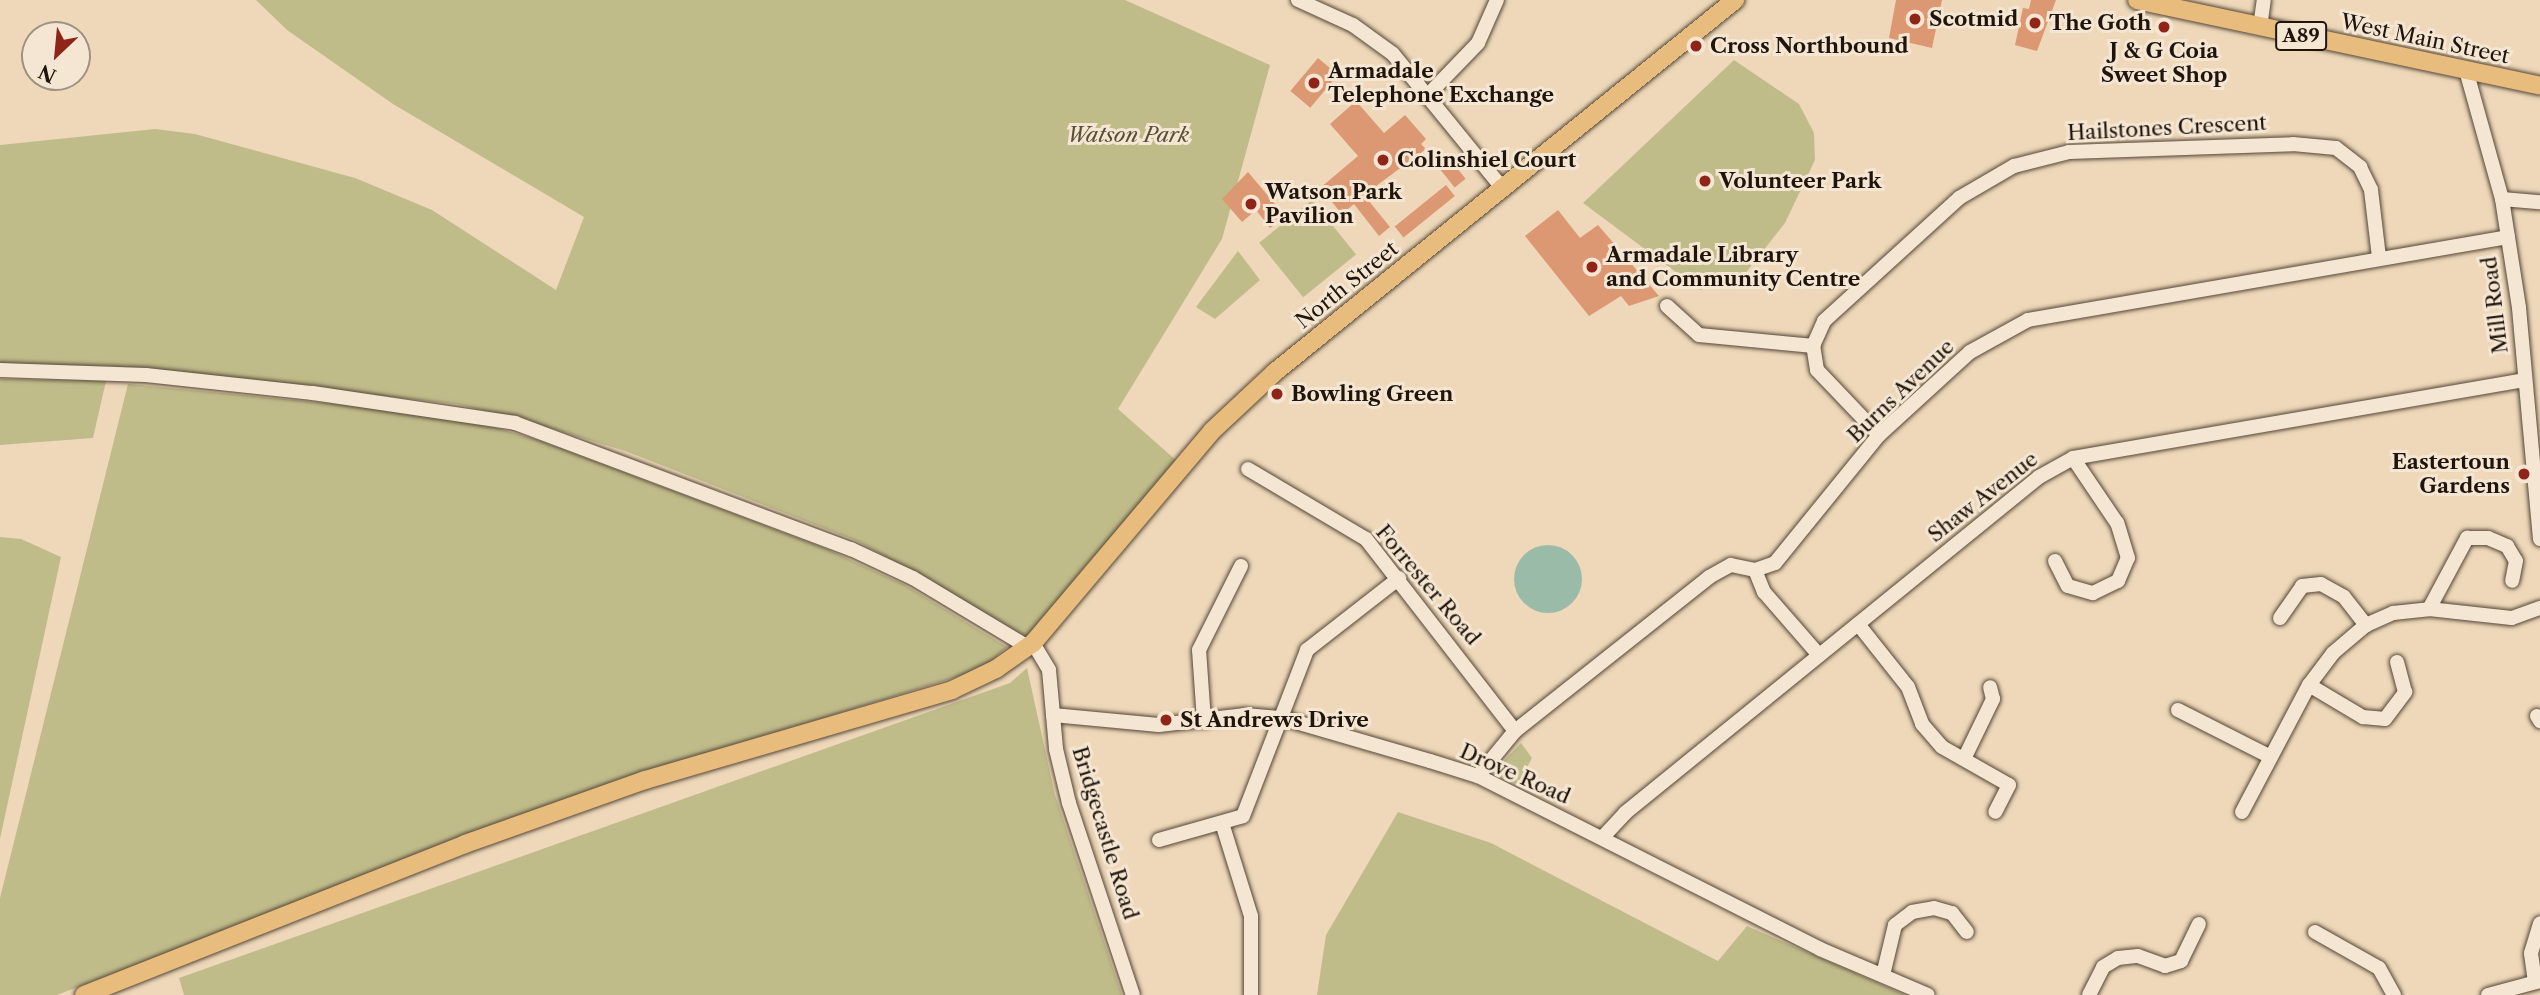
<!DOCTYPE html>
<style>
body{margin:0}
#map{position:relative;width:2540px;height:995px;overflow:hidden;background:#eed8b9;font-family:"Libre Caslon Text",serif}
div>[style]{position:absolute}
.green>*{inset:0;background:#c0bc8a;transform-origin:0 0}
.water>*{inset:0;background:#9bbba9}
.round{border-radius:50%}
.building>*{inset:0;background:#dc9773;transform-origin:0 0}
.roads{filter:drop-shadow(0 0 2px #544637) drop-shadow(0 0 2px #544637)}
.minor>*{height:14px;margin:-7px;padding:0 7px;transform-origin:7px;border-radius:7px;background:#f4e6d2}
.major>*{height:18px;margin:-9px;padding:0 9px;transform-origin:9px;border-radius:9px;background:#e7bc7c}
.dots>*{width:19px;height:19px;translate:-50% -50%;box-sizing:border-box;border:4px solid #f4e6d2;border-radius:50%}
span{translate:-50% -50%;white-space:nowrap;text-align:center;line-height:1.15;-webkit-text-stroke:6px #f4e6d2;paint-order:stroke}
.shield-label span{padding:2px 5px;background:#f4e6d2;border:2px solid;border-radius:5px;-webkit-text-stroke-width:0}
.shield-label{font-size:19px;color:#20150c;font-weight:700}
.poi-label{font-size:21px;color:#20150c;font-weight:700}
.left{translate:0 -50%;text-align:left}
.right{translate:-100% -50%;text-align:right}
.street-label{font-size:21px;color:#20150c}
.park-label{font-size:21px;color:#584f38;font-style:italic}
.north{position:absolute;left:21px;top:21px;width:70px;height:70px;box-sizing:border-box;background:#f4e6d2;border:2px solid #9f9283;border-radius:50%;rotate:206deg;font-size:19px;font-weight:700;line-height:28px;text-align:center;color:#20150c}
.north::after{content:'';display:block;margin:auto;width:24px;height:32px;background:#8f2418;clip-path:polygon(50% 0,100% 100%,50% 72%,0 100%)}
</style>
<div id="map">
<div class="green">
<div style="clip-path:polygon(256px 0,1125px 0,1270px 65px,1222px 239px,1118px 409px,1178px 462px,1027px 637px,857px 541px,625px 451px,517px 418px,456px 404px,112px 366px,0 364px,0 145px,155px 129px,195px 134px,355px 178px,432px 210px,556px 290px,584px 217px,393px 104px,287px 30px)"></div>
<div style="clip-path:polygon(1734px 60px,1799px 104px,1814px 133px,1815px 160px,1785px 223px,1744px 275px,1700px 290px,1583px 203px)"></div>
<div style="left:1312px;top:200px;width:70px;height:68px;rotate:51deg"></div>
<div style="clip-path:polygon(1238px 251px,1260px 280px,1215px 319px,1196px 307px)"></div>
<div style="clip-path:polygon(0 379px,106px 381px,93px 438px,0 445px)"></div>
<div style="clip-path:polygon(128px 384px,397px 410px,473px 421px,544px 442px,824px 548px,905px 585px,1007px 647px,982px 669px,613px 783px,57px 995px,0 995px,0 898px)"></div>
<div style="clip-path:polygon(0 537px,21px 539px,61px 557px,0 839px)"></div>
<div style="clip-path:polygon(1027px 668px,1055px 795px,1122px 995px,184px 995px,179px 978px,1010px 683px)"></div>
<div style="clip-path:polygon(1521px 743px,1532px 758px,1518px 784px,1502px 777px,1499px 766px)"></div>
<div style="clip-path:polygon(1398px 812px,1491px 843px,1718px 961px,1747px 926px,1905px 995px,1317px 995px,1326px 935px)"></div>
</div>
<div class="water">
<div class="round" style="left:1514px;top:545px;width:68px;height:68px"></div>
</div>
<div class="building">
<div style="clip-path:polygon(1896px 0,1942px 0,1932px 48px,1889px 38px)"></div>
<div style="clip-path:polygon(2031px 0,2056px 0,2037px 51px,2015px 45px,2023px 8px,2029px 9px)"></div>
<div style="left:1318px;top:58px;width:26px;height:43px;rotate:40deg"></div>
<div style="clip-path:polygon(1356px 101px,1384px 133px,1405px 115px,1426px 139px,1421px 144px,1426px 149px,1364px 195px,1390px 227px,1379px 236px,1354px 204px,1342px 214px,1320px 188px,1358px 156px,1330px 124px)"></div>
<div style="left:1448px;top:157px;width:28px;height:14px;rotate:51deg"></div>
<div style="clip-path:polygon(1248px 172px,1285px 216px,1270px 228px,1256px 210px,1242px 222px,1222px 199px)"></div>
<div style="left:1446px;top:185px;width:14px;height:66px;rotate:51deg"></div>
<div style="clip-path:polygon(1558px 210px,1580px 238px,1598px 225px,1659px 296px,1629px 306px,1621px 296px,1589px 316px,1525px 236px)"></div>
</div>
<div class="roads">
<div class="minor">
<div style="left:1298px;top:0;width:60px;rotate:24.4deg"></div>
<div style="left:1353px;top:25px;width:49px;rotate:35.9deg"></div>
<div style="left:1393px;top:54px;width:174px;rotate:50.8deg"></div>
<div style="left:2260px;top:27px;width:27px;rotate:-82deg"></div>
<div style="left:2466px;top:70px;width:134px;rotate:74.4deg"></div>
<div style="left:2502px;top:199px;width:110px;rotate:81.1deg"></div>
<div style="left:2519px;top:308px;width:232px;rotate:84.8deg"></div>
<div style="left:1428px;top:95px;width:72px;rotate:-46.1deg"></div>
<div style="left:1478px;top:43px;width:47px;rotate:-66.2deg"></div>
<div style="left:2502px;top:199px;width:38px;rotate:5deg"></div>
<div style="left:1667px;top:306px;width:43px;rotate:42.2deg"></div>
<div style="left:1699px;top:335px;width:115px;rotate:5.5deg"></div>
<div style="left:0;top:370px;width:146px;rotate:2deg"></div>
<div style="left:146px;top:375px;width:168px;rotate:6.2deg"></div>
<div style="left:313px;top:393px;width:204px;rotate:8.4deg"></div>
<div style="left:515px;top:423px;width:359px;rotate:20.6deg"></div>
<div style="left:851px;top:549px;width:68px;rotate:25.1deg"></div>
<div style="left:913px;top:578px;width:134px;rotate:31deg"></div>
<div style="left:1879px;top:435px;width:90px;rotate:-133.6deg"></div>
<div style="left:1817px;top:370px;width:24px;rotate:-99deg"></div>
<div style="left:1813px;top:346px;width:27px;rotate:-66deg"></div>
<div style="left:1824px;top:321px;width:183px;rotate:-42.3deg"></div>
<div style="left:1959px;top:198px;width:64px;rotate:-30.2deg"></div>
<div style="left:2014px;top:166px;width:57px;rotate:-14.3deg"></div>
<div style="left:2069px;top:152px;width:224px;rotate:-2deg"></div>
<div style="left:2293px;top:144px;width:43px;rotate:5.3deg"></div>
<div style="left:2336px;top:148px;width:31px;rotate:38deg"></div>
<div style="left:2360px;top:167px;width:25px;rotate:64deg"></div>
<div style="left:2371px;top:190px;width:67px;rotate:83.2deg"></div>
<div style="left:1248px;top:469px;width:137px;rotate:30.7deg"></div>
<div style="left:1366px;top:539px;width:243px;rotate:52.2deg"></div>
<div style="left:2055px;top:561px;width:28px;rotate:63deg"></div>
<div style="left:2068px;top:586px;width:26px;rotate:16deg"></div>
<div style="left:2093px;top:593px;width:28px;rotate:-26deg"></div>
<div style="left:2118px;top:581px;width:25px;rotate:-67deg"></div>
<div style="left:2128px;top:558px;width:37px;rotate:-107deg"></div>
<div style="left:2117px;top:523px;width:78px;rotate:-124.1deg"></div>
<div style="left:1755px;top:570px;width:24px;rotate:68deg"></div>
<div style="left:1764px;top:592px;width:84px;rotate:48.9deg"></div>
<div style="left:2429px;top:609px;width:81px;rotate:-61.8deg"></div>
<div style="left:2467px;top:538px;width:21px"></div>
<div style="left:2488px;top:538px;width:21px;rotate:23deg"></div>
<div style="left:2507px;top:546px;width:17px;rotate:59deg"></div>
<div style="left:2516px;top:561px;width:20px;rotate:101deg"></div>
<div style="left:2280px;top:618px;width:39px;rotate:-55deg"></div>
<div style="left:2302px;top:586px;width:19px;rotate:-6deg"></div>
<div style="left:2321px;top:584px;width:26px;rotate:29deg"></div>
<div style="left:2344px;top:597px;width:36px;rotate:52deg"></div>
<div style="left:1858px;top:624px;width:80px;rotate:51.6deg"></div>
<div style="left:1908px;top:687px;width:40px;rotate:69deg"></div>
<div style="left:1922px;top:724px;width:30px;rotate:49deg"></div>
<div style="left:1942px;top:747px;width:77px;rotate:29.6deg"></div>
<div style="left:2009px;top:785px;width:30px;rotate:117deg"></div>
<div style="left:1033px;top:643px;width:31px;rotate:59deg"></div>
<div style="left:1049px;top:670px;width:79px;rotate:84.9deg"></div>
<div style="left:1056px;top:749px;width:56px;rotate:76.5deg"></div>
<div style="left:1069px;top:803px;width:202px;rotate:71.6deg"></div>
<div style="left:2309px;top:685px;width:63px;rotate:30.7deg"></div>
<div style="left:2363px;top:717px;width:22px;rotate:5deg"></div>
<div style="left:2385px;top:719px;width:34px;rotate:-53deg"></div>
<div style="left:2405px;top:692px;width:31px;rotate:-105deg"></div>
<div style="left:2178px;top:710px;width:104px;rotate:26.8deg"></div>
<div style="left:1053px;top:715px;width:106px;rotate:5.4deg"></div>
<div style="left:1159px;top:725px;width:87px;rotate:-6.6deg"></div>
<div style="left:1245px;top:715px;width:37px;rotate:5deg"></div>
<div style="left:1282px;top:718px;width:154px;rotate:16.2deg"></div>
<div style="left:1430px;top:761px;width:50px;rotate:17.4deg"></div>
<div style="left:1478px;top:776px;width:383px;rotate:26.8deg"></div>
<div style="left:1820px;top:949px;width:117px;rotate:23.1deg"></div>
<div style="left:2537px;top:716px;width:6px;rotate:59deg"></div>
<div style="left:1204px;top:721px;width:71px;rotate:-94deg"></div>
<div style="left:1199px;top:650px;width:94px;rotate:-63.4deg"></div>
<div style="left:1964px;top:759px;width:67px;rotate:-64.2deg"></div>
<div style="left:1993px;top:699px;width:12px;rotate:-104deg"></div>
<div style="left:1478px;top:776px;width:58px;rotate:-50.6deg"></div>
<div style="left:1515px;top:731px;width:248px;rotate:-38.4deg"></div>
<div style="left:1709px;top:577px;width:25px;rotate:-29deg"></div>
<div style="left:1731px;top:565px;width:25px;rotate:12deg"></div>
<div style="left:1755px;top:570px;width:21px;rotate:-19deg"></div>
<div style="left:1775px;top:563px;width:165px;rotate:-50.9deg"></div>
<div style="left:1879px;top:435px;width:123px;rotate:-42.4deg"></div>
<div style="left:1970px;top:352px;width:66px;rotate:-28.9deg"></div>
<div style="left:2028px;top:320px;width:487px;rotate:-9.8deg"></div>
<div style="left:2242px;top:812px;width:144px;rotate:-62.2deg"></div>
<div style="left:2309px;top:685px;width:40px;rotate:-53deg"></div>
<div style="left:2333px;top:653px;width:43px;rotate:-40.3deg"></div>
<div style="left:2366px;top:625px;width:30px;rotate:-24deg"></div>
<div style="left:2393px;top:613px;width:36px;rotate:-6deg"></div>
<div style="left:2429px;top:609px;width:83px;rotate:6.2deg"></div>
<div style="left:2512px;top:618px;width:30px;rotate:-20deg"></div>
<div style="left:1222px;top:823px;width:97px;rotate:72.7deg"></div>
<div style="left:1251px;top:916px;width:79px;rotate:90deg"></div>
<div style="left:1602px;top:838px;width:34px;rotate:-47deg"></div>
<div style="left:1625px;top:813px;width:533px;rotate:-39.06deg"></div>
<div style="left:2039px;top:477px;width:39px;rotate:-29deg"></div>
<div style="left:2073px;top:458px;width:458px;rotate:-9.8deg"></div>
<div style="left:1159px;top:840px;width:87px;rotate:-15.9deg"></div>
<div style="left:1243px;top:816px;width:178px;rotate:-68.9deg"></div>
<div style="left:1307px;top:650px;width:117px;rotate:-38deg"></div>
<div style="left:2315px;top:932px;width:73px;rotate:29.4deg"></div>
<div style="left:2379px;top:968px;width:31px;rotate:61deg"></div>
<div style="left:1883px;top:975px;width:51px;rotate:-76.5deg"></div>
<div style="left:1895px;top:925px;width:21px;rotate:-37deg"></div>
<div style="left:1912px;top:912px;width:22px;rotate:-10deg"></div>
<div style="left:1934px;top:908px;width:19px;rotate:16deg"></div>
<div style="left:1952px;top:913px;width:24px;rotate:52deg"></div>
<div style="left:2535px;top:982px;width:29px;rotate:-98deg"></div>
<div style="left:2531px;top:953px;width:31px;rotate:-73deg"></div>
<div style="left:2089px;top:995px;width:31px;rotate:-63deg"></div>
<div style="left:2103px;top:967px;width:17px;rotate:-31deg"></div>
<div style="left:2118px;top:958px;width:20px;rotate:-6deg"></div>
<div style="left:2138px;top:956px;width:29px;rotate:20deg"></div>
<div style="left:2165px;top:966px;width:17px;rotate:-17deg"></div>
<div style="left:2181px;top:961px;width:41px;rotate:-64.1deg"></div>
<div style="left:2488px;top:995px;width:54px;rotate:-15.1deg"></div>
</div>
<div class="major">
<div style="left:2137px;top:0;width:412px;rotate:12deg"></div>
<div style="left:84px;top:995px;width:410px;rotate:-21.6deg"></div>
<div style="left:465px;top:844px;width:191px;rotate:-19.6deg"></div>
<div style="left:645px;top:780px;width:320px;rotate:-16.3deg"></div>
<div style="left:952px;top:690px;width:49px;rotate:-25.5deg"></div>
<div style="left:996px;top:669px;width:45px;rotate:-35.1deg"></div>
<div style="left:1033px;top:643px;width:277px;rotate:-49.8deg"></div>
<div style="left:1212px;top:431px;width:86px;rotate:-43.1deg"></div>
<div style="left:1275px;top:372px;width:592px;rotate:-38.96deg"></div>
</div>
</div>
<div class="dots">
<div style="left:1915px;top:19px;background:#8f2418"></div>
<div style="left:2035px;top:23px;background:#8f2418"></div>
<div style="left:2164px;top:27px;background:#8f2418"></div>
<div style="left:1696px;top:46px;background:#8f2418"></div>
<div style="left:1314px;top:83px;background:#8f2418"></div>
<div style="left:1383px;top:160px;background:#8f2418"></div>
<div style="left:1705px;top:181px;background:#8f2418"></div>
<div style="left:1251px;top:204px;background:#8f2418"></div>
<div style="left:1592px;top:267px;background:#8f2418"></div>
<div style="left:1277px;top:394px;background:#8f2418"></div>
<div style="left:2524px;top:474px;background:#8f2418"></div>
<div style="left:1166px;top:720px;background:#8f2418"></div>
</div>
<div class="shield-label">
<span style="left:2301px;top:36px">A89</span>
</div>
<div class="poi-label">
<span class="left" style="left:1929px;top:19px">Scotmid</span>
<span class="left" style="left:2049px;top:23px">The Goth</span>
<span class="left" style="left:1710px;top:46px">Cross Northbound</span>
<span style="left:2164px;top:63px">J &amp; G Coia<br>Sweet Shop</span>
<span class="left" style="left:1328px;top:83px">Armadale<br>Telephone Exchange</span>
<span class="left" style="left:1397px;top:160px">Colinshiel Court</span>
<span class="left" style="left:1719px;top:181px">Volunteer Park</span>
<span class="left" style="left:1265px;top:204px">Watson Park<br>Pavilion</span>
<span class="left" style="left:1606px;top:267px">Armadale Library<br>and Community Centre</span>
<span class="left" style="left:1291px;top:394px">Bowling Green</span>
<span class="right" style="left:2510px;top:474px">Eastertoun<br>Gardens</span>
<span class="left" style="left:1180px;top:720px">St Andrews Drive</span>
</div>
<div class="street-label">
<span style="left:2425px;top:39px;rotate:12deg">West Main Street</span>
<span style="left:2167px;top:128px;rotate:-3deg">Hailstones Crescent</span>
<span style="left:1347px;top:285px;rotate:-39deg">North Street</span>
<span style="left:2495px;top:305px;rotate:-97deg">Mill Road</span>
<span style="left:1901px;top:391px;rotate:-44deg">Burns Avenue</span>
<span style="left:1983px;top:497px;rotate:-38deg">Shaw Avenue</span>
<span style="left:1428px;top:585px;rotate:50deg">Forrester Road</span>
<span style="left:1515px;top:774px;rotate:24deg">Drove Road</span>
<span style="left:1105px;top:833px;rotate:73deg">Bridgecastle Road</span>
</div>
<div class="park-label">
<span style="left:1128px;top:135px">Watson Park</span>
</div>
<div class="north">N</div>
</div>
